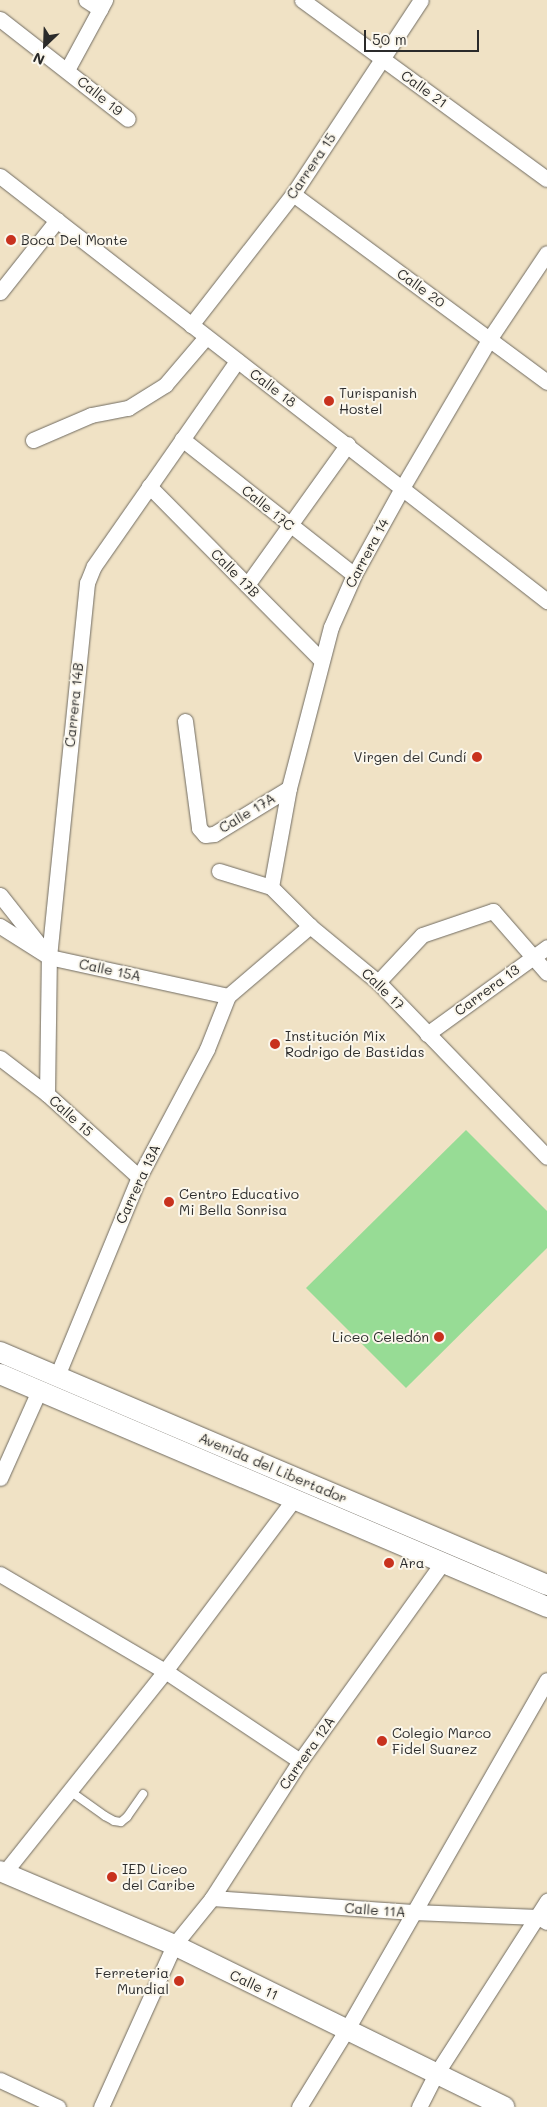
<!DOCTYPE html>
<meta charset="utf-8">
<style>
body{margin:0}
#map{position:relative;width:547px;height:2107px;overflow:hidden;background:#f0e2c5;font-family:Mali,sans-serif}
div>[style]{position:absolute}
.green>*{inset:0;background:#97dc95}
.roads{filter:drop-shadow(0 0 1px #706b61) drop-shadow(0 0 1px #706b61)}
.lane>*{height:8px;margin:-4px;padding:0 4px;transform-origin:4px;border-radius:4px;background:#fff}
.street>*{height:15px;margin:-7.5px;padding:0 7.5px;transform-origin:7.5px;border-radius:7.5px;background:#fff}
.secondary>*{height:20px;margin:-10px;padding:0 10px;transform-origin:10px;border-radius:10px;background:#fff}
.dots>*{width:14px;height:14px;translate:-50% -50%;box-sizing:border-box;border:2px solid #fbf7ec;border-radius:50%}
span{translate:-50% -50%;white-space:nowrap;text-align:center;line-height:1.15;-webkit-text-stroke:4px #fbf7ec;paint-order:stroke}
.street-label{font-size:14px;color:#2b2b2b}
.poi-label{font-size:14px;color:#2b2b2b}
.left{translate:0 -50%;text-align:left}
.right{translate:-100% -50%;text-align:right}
.north{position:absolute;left:20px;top:20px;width:50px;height:50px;-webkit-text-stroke:4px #fbf7ec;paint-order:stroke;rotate:204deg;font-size:14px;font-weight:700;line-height:20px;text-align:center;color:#2b2b2b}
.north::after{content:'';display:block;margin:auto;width:18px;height:22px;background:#2b2b2b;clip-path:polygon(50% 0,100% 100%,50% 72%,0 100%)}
.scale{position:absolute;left:364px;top:30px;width:115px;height:22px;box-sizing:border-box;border:2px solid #2b2b2b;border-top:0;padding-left:6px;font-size:15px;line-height:18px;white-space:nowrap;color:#2b2b2b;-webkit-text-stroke:4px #fbf7ec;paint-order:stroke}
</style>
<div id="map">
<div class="green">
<div style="clip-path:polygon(466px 1130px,547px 1211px,547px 1248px,406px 1388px,306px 1288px)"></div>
</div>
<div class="roads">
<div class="lane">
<div style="left:70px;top:1791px;width:43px;rotate:35.5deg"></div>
<div style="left:105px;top:1816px;width:10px;rotate:29deg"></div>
<div style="left:114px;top:1821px;width:7px;rotate:8deg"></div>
<div style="left:121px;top:1822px;width:8px;rotate:-40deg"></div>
<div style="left:127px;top:1817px;width:28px;rotate:-55deg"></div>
</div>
<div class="street">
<div style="left:86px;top:0;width:17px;rotate:33deg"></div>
<div style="left:302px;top:0;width:303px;rotate:36.2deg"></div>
<div style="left:0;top:19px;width:162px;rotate:38deg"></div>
<div style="left:67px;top:70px;width:80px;rotate:-61.5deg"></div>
<div style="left:0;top:176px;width:693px;rotate:37.85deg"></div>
<div style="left:293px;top:194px;width:316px;rotate:36.5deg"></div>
<div style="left:0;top:292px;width:92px;rotate:-51.6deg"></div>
<div style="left:191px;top:325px;width:166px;rotate:-52.1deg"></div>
<div style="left:293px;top:194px;width:232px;rotate:-56.6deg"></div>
<div style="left:182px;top:439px;width:219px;rotate:38.3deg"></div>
<div style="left:33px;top:440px;width:63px;rotate:-23.3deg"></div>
<div style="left:91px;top:415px;width:38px;rotate:-11deg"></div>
<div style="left:128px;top:408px;width:44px;rotate:-31.9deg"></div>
<div style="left:165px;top:385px;width:63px;rotate:-49.5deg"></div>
<div style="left:149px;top:486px;width:245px;rotate:45.3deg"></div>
<div style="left:247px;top:585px;width:173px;rotate:-54.4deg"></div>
<div style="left:185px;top:721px;width:108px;rotate:82.5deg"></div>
<div style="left:199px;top:828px;width:9px;rotate:49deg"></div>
<div style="left:205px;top:835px;width:9px;rotate:-6deg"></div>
<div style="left:214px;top:834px;width:88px;rotate:-31.5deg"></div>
<div style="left:219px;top:871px;width:54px;rotate:17.1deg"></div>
<div style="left:271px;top:887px;width:55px;rotate:45deg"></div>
<div style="left:310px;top:926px;width:88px;rotate:39.5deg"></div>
<div style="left:378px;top:982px;width:243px;rotate:46deg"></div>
<div style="left:271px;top:887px;width:101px;rotate:-79.7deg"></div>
<div style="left:289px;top:788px;width:166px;rotate:-75.4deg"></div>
<div style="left:331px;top:627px;width:57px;rotate:-66.1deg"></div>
<div style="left:354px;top:575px;width:99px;rotate:-61.1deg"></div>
<div style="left:402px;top:488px;width:174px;rotate:-59.6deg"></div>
<div style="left:490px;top:338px;width:102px;rotate:-56.2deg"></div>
<div style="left:0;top:895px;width:68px;rotate:51.6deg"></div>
<div style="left:0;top:926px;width:58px;rotate:32.3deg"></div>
<div style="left:49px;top:957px;width:183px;rotate:12.3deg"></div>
<div style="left:378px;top:982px;width:64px;rotate:-46.9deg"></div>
<div style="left:422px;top:935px;width:75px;rotate:-18.7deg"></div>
<div style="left:493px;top:911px;width:82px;rotate:48.9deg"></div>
<div style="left:427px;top:1034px;width:148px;rotate:-35.9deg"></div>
<div style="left:0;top:1058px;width:59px;rotate:37.5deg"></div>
<div style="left:47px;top:1094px;width:124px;rotate:42.1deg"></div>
<div style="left:47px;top:1094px;width:137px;rotate:-89.2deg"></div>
<div style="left:49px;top:957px;width:376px;rotate:-84.2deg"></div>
<div style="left:87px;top:583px;width:18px;rotate:-68deg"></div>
<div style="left:94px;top:566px;width:250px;rotate:-55.1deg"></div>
<div style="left:57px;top:1376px;width:215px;rotate:-67.6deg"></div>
<div style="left:139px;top:1177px;width:145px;rotate:-62deg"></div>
<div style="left:207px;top:1049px;width:57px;rotate:-68.4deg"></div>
<div style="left:228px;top:996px;width:108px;rotate:-40.5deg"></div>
<div style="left:0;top:1478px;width:95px;rotate:-65.9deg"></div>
<div style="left:0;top:1574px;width:191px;rotate:30.5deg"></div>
<div style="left:165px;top:1671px;width:162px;rotate:33.7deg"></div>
<div style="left:4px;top:1873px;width:258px;rotate:-51.4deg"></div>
<div style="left:165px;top:1671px;width:215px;rotate:-53.1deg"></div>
<div style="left:212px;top:1898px;width:201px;rotate:4deg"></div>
<div style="left:413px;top:1912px;width:125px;rotate:2.3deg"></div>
<div style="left:538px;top:1917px;width:10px;rotate:29deg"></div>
<div style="left:0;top:2080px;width:64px;rotate:25deg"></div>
<div style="left:101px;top:2107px;width:178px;rotate:-65.7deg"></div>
<div style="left:174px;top:1945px;width:60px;rotate:-51deg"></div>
<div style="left:212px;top:1898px;width:163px;rotate:-57.3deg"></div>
<div style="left:300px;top:1761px;width:245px;rotate:-54.3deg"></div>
<div style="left:299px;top:2107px;width:92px;rotate:-58.4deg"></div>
<div style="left:347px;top:2029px;width:402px;rotate:-60.2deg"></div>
<div style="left:419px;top:2107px;width:37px;rotate:-63deg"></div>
<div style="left:436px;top:2074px;width:206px;rotate:-57.3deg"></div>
</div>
<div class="secondary">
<div style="left:0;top:1352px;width:595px;rotate:23.07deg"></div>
<div style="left:0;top:1374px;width:595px;rotate:23.07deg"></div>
<div style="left:0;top:1871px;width:189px;rotate:23deg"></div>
<div style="left:174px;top:1945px;width:368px;rotate:26.1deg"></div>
</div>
</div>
<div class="dots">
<div style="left:11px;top:240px;background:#c8321e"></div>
<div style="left:329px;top:401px;background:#c8321e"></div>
<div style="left:477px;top:757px;background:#c8321e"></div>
<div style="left:275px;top:1044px;background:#c8321e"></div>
<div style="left:169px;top:1202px;background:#c8321e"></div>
<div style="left:439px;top:1337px;background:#c8321e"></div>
<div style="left:389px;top:1563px;background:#c8321e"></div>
<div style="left:382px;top:1741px;background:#c8321e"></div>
<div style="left:112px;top:1877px;background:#c8321e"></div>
<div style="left:179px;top:1981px;background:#c8321e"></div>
</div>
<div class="street-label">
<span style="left:424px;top:89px;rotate:36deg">Calle 21</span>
<span style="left:100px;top:96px;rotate:39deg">Calle 19</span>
<span style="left:311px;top:166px;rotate:-56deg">Carrera 15</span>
<span style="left:421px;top:288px;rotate:36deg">Calle 20</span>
<span style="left:273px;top:388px;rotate:37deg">Calle 18</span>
<span style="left:268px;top:508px;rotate:39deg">Calle 17C</span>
<span style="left:367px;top:553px;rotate:-62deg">Carrera 14</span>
<span style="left:235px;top:573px;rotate:45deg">Calle 17B</span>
<span style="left:74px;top:705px;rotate:-84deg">Carrera 14B</span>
<span style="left:247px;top:813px;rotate:-31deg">Calle 17A</span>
<span style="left:110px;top:970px;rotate:12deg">Calle 15A</span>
<span style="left:383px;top:989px;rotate:44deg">Calle 17</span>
<span style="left:487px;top:990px;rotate:-36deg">Carrera 13</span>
<span style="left:71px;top:1116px;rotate:42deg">Calle 15</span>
<span style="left:138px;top:1184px;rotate:-65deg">Carrera 13A</span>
<span style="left:273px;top:1468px;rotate:23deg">Avenida del Libertador</span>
<span style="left:307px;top:1753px;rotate:-55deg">Carrera 12A</span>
<span style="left:375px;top:1910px;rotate:4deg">Calle 11A</span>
<span style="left:254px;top:1985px;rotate:25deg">Calle 11</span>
</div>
<div class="poi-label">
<span class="left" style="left:21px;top:240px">Boca Del Monte</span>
<span class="left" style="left:339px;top:401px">Turispanish<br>Hostel</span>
<span class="right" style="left:467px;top:757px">Virgen del Cundí</span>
<span class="left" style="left:285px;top:1044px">Institución Mix<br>Rodrigo de Bastidas</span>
<span class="left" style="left:179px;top:1202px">Centro Educativo<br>Mi Bella Sonrisa</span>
<span class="right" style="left:429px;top:1337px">Liceo Celedón</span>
<span class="left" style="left:399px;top:1563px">Ara</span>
<span class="left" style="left:392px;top:1741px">Colegio Marco<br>Fidel Suarez</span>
<span class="left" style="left:122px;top:1877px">IED Liceo<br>del Caribe</span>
<span class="right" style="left:169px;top:1981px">Ferreteria<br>Mundial</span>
</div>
<div class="north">N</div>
<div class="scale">50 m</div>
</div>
